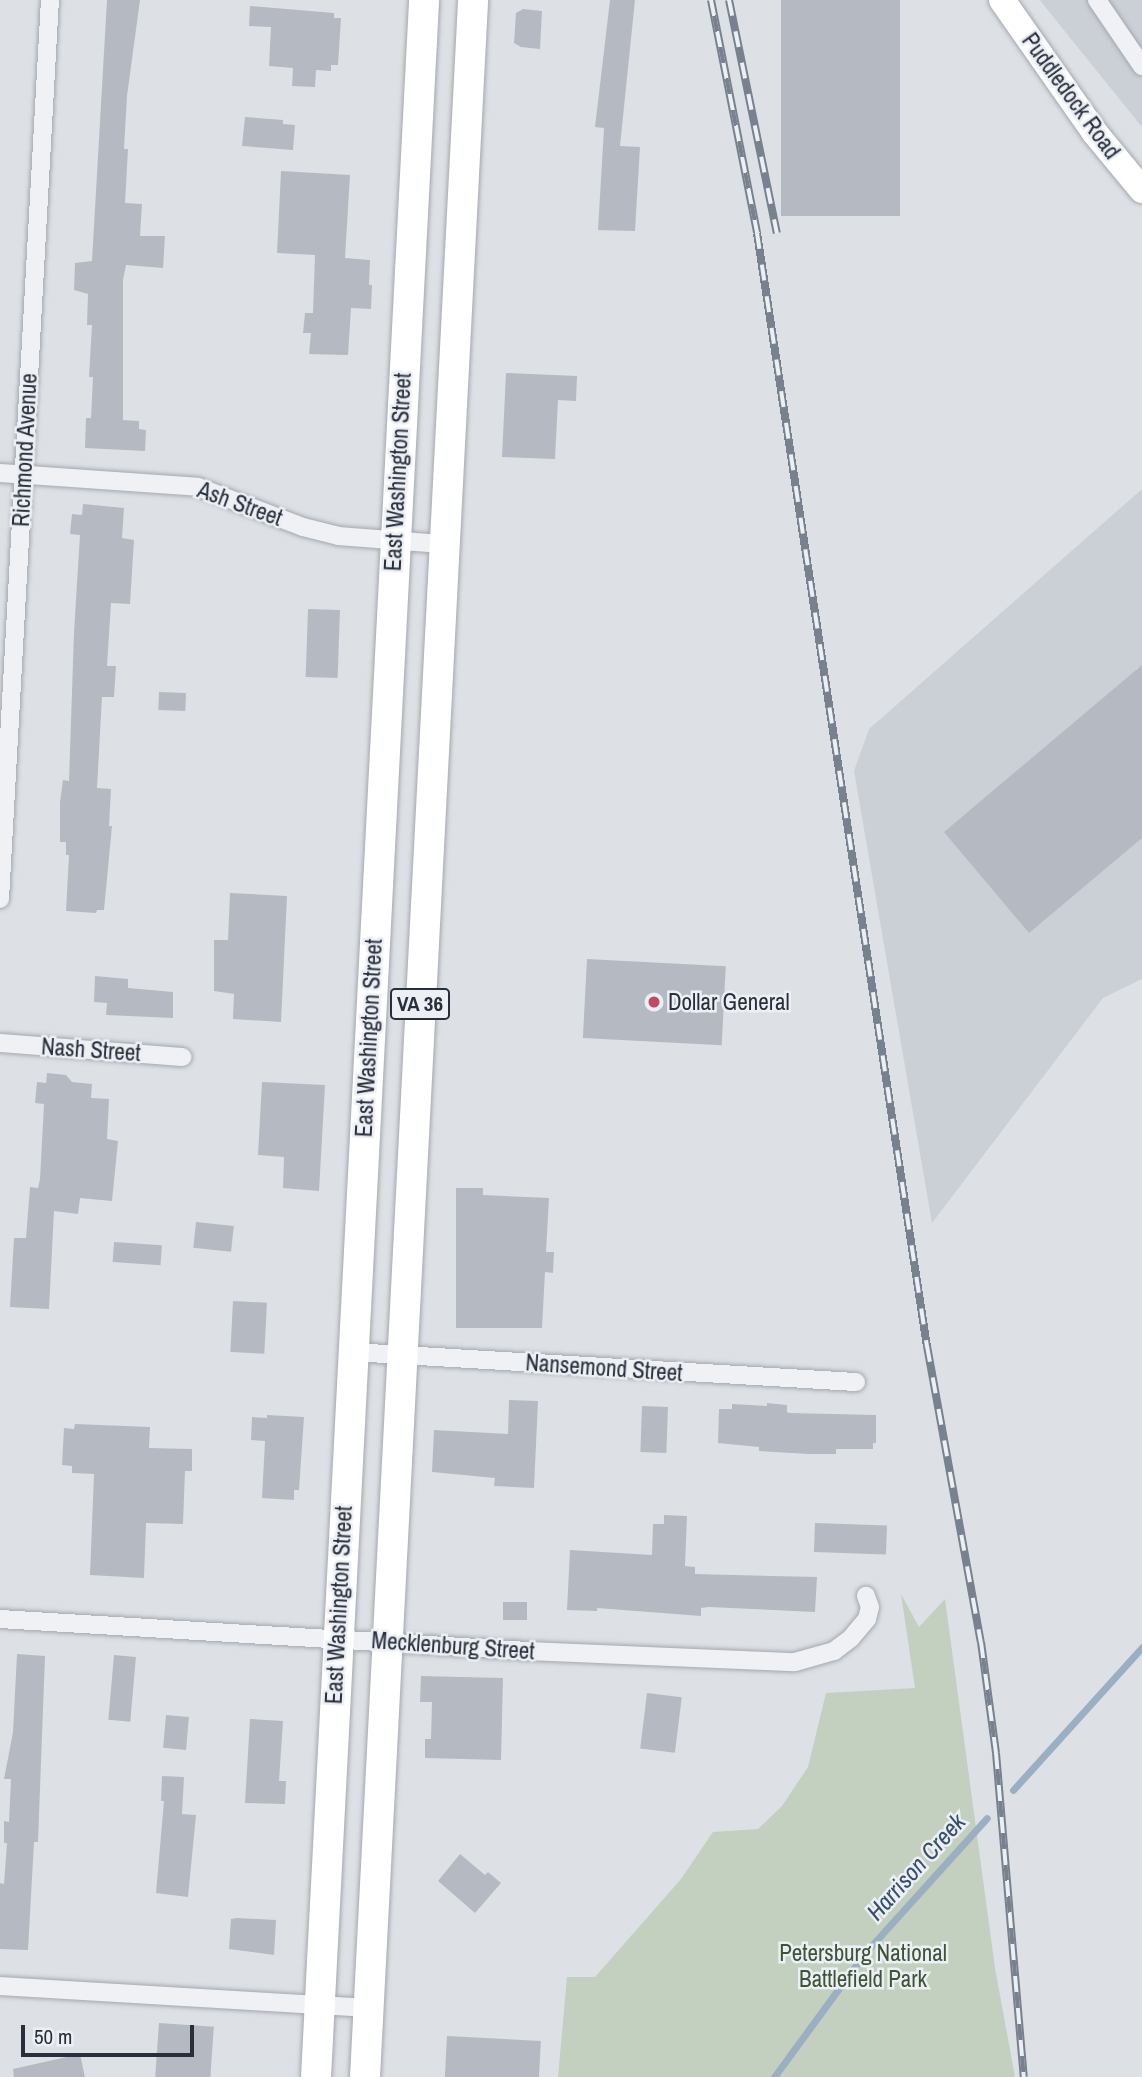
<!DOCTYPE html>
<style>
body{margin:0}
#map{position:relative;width:1142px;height:2077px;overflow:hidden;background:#dde1e6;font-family:"Archivo Narrow",sans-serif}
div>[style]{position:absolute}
.built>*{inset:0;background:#cbd0d7}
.green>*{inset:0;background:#c3cfbf}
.stream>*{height:7px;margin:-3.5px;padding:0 3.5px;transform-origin:3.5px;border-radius:3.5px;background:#9bafc3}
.building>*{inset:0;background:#b5bac2;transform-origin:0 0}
.roads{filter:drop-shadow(0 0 2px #a3a8af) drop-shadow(0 0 2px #a3a8af)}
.minor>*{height:18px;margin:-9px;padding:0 9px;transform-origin:9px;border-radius:9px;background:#eff1f4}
.secondary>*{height:26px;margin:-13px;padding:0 13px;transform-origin:13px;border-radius:13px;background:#fff}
.trunk>*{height:30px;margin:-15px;padding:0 15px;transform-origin:15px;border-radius:15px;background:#fff}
.rail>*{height:8px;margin-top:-4px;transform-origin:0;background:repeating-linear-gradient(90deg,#eceff4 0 16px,#78818e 0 32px);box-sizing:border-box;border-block:2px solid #78818e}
.dots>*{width:19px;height:19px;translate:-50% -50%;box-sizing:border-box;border:4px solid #eceff4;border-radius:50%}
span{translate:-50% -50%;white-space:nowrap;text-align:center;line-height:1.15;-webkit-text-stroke:5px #eceff4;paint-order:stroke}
.shield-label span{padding:2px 5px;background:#eceff4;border:2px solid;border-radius:5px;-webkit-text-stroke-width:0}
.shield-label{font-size:21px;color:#282f3b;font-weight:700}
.street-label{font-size:23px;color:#282f3b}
.poi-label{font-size:23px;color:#282f3b}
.left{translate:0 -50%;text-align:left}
.park-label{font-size:23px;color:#3d5536}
.water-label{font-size:24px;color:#364f6b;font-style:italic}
.scale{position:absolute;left:21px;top:2025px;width:173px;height:32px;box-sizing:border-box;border:4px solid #282f3b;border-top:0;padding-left:9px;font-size:21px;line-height:24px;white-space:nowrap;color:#282f3b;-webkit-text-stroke:5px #eceff4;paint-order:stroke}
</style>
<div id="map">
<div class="built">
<div style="clip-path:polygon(1040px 0,1142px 0,1142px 127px,1042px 3px)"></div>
<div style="clip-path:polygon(1142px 489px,1142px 979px,1103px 998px,932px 1223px,854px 771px,869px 729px)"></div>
</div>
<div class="green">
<div style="clip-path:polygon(901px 1594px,919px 1627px,945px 1599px,995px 1968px,1015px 2077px,558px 2077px,567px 1977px,595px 1977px,681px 1879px,713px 1832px,758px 1829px,782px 1806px,808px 1767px,826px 1693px,915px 1688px)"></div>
</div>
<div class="stream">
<div style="left:1013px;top:1790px;width:193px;rotate:-47.9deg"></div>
<div style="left:774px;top:2077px;width:152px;rotate:-53.8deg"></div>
<div style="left:864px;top:1954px;width:183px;rotate:-47.9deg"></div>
</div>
<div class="building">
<div style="clip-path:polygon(107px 0,140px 0,127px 96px,124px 149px,128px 149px,125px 203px,142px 204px,140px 236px,165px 236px,163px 268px,126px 265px,123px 280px,123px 420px,139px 421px,139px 429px,146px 430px,145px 451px,85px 448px,86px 418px,91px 418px,93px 377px,89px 377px,92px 325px,87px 325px,88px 294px,74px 290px,75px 263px,92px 261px)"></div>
<div style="clip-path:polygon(610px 0,635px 0,620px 146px,640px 147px,635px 231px,598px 230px,604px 128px,595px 127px)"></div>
<div style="left:781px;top:0;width:119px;height:216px"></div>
<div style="clip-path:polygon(250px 6px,334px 13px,334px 18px,341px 18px,338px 65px,331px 65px,331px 71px,316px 70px,315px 87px,292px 86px,293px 68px,269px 66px,271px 27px,249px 26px)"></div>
<div style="clip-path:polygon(523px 9px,542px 11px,540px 49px,521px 47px,514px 43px,516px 13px)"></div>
<div style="clip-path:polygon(245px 117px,283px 120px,283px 124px,295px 125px,293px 150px,242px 146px)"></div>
<div style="clip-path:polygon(281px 171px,350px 175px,345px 258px,370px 260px,369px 285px,372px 285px,371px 309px,351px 308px,348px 355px,309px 354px,311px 333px,303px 333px,305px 313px,313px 313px,315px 255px,277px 253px)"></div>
<div style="clip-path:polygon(506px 373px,577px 376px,576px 401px,558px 400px,555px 459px,502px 457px)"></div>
<div style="clip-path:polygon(83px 504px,124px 508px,122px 538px,134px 540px,130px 604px,111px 603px,107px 666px,116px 666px,114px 697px,102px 697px,97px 788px,111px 789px,109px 826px,112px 826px,104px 910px,97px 910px,96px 913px,66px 911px,69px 855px,66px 855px,66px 842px,60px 842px,60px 802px,63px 780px,69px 781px,74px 632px,80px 535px,70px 534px,72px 514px,82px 515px)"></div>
<div style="left:308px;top:609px;width:32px;height:68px;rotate:2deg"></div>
<div style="clip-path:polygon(1142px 665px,1142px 838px,1029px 933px,944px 832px)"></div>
<div style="left:159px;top:692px;width:27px;height:18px;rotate:2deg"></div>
<div style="clip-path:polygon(230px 893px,287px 896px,281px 1022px,233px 1019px,234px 994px,214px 991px,214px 940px,228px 940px)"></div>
<div style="left:587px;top:959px;width:139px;height:79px;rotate:3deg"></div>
<div style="clip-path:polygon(95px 976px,128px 979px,128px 988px,173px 992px,173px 1018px,106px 1015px,107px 1003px,94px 1002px)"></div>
<div style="clip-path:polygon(47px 1073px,66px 1075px,72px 1082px,92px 1084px,91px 1098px,109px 1099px,107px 1139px,118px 1141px,112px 1201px,80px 1198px,78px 1214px,54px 1211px,49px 1309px,10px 1307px,14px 1238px,26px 1238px,30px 1187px,38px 1188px,40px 1179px,44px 1104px,35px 1103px,37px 1082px,46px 1083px)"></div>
<div style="clip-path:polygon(262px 1082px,325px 1085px,319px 1191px,283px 1188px,284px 1157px,258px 1155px)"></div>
<div style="clip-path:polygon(456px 1188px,483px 1188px,483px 1195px,549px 1198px,546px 1252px,554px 1252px,553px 1273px,545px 1272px,542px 1328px,456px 1328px)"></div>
<div style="left:196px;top:1222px;width:38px;height:26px;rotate:6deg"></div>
<div style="left:114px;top:1242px;width:48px;height:20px;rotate:4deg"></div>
<div style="left:233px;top:1301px;width:34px;height:51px;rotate:3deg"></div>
<div style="clip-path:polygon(509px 1400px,538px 1401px,534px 1488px,494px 1486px,495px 1478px,432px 1472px,434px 1430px,508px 1434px)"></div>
<div style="clip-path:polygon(767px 1403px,787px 1405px,787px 1412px,790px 1413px,876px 1415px,876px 1443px,873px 1443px,873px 1449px,836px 1449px,836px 1454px,809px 1454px,759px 1451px,759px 1447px,718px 1443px,719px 1409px,732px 1409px,732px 1404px,767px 1406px)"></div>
<div style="left:642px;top:1406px;width:26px;height:46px;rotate:2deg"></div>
<div style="clip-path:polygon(267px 1415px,304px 1417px,299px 1490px,294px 1490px,294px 1500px,262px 1498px,265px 1441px,251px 1440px,252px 1417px,267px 1418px)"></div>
<div style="clip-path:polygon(75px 1424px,150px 1427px,149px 1448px,192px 1449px,192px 1471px,185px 1471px,183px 1524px,146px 1523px,144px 1578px,90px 1575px,94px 1474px,72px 1473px,72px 1466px,62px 1465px,64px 1428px,74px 1429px)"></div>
<div style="clip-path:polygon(664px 1515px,687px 1516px,685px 1566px,695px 1567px,695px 1574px,817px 1577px,815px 1612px,709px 1607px,701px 1608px,701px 1616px,597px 1608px,597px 1611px,567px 1610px,570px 1550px,652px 1555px,653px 1524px,664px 1524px)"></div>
<div style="left:815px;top:1523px;width:72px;height:29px;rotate:2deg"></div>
<div style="left:503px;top:1602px;width:24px;height:18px"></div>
<div style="clip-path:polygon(17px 1654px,45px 1656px,38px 1842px,34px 1842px,28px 1950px,0 1949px,0 1883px,4px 1884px,7px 1843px,4px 1843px,4px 1821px,9px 1822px,11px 1779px,4px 1779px,13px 1732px)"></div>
<div style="left:114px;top:1655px;width:22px;height:65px;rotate:5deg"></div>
<div style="clip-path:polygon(421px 1676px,503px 1678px,501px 1760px,425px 1758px,425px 1739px,431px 1739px,432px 1702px,420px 1702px)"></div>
<div style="left:647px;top:1693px;width:35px;height:56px;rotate:7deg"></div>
<div style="left:166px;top:1715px;width:23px;height:33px;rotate:5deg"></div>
<div style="clip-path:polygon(250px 1719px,283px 1721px,279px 1781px,286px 1781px,285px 1804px,245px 1803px)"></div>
<div style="clip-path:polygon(162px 1776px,184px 1777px,182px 1814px,196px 1815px,188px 1897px,156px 1893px,164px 1801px,161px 1801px)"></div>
<div style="clip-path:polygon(460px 1854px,485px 1875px,488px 1872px,501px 1883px,475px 1913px,438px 1881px)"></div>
<div style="clip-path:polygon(237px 1918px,276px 1920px,274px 1955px,229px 1949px,231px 1919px)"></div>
<div style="left:159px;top:2023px;width:55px;height:54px;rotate:4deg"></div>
<div style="left:447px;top:2036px;width:94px;height:41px;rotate:3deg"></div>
<div style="clip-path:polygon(80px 2054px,85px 2077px,14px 2077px,13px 2069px)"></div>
</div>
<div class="roads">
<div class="minor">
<div style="left:1097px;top:0;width:80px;rotate:55.7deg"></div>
<div style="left:0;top:473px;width:198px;rotate:4deg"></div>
<div style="left:198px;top:487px;width:112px;rotate:20.9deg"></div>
<div style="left:303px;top:527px;width:36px;rotate:14deg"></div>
<div style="left:338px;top:536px;width:104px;rotate:4.4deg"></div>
<div style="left:0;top:899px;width:900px;rotate:-86.82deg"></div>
<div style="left:0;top:1043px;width:183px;rotate:4.4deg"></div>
<div style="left:352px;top:1352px;width:505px;rotate:3.41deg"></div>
<div style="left:0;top:1619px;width:529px;rotate:3.47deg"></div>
<div style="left:528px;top:1651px;width:267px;rotate:2.4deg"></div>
<div style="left:795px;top:1662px;width:41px;rotate:-15.8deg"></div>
<div style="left:834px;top:1651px;width:21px;rotate:-37deg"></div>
<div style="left:851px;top:1638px;width:25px;rotate:-50deg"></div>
<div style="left:867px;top:1619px;width:12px;rotate:-76deg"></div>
<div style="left:870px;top:1607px;width:12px;rotate:-110deg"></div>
<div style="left:0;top:1986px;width:369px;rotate:3.4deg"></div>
</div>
<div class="secondary">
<div style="left:1002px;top:0;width:162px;rotate:55deg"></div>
<div style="left:1095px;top:133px;width:74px;rotate:50.5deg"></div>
</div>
<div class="trunk">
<div style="left:316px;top:2077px;width:2080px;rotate:-87.02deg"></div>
<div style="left:365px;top:2077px;width:2080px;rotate:-87.02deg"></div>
</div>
</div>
<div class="rail">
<div style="left:711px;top:0;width:237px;rotate:78.8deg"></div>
<div style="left:757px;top:233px;width:1126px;rotate:81.32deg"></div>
<div style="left:927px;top:1346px;width:301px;rotate:79.7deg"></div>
<div style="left:981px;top:1642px;width:112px;rotate:82.3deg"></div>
<div style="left:996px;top:1753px;width:325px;rotate:85.1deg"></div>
<div style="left:729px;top:0;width:238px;rotate:78.4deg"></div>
</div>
<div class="dots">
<div style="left:654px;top:1002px;background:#c14b60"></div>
</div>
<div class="shield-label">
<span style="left:420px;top:1004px">VA 36</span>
</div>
<div class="street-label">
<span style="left:1071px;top:96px;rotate:54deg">Puddledock Road</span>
<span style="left:25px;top:450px;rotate:-87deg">Richmond Avenue</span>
<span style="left:398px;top:472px;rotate:-87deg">East Washington Street</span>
<span style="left:240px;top:504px;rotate:20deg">Ash Street</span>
<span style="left:369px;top:1038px;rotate:-87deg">East Washington Street</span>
<span style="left:91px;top:1050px;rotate:4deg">Nash Street</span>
<span style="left:604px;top:1368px;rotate:4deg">Nansemond Street</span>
<span style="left:339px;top:1605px;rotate:-87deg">East Washington Street</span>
<span style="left:453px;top:1646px;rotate:4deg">Mecklenburg Street</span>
</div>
<div class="poi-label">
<span class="left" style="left:668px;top:1002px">Dollar General</span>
</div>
<div class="park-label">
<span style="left:863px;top:1966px">Petersburg National<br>Battlefield Park</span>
</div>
<div class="water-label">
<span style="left:916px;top:1867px;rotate:-48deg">Harrison Creek</span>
</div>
<div class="scale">50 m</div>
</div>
